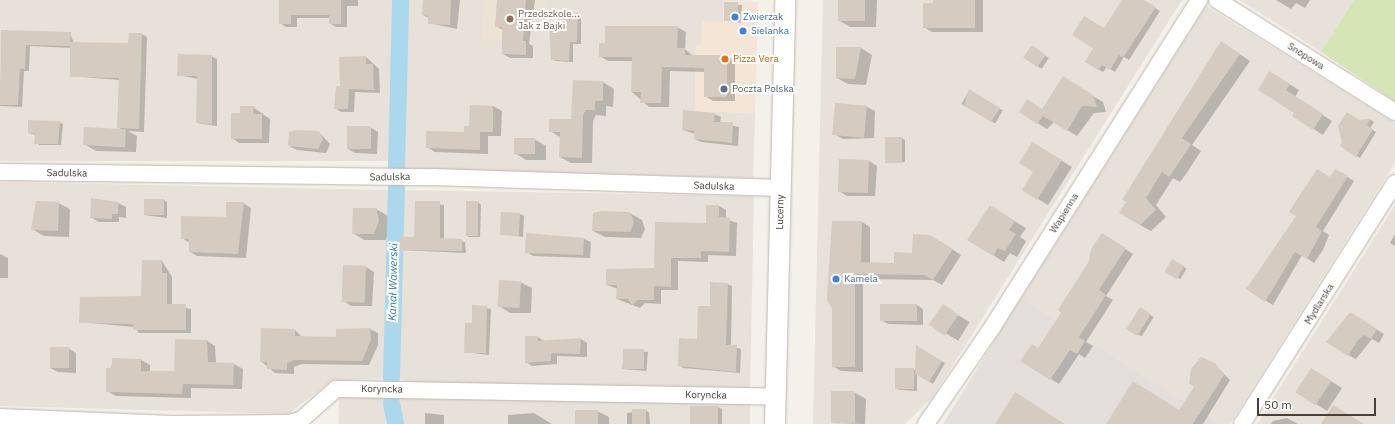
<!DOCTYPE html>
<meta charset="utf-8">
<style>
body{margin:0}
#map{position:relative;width:1395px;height:424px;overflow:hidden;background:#f4f0ea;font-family:"IBM Plex Sans",sans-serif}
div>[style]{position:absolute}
.residential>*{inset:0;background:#e8e1d9;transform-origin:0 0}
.commercial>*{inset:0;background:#f4e5d7}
.industrial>*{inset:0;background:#e4dfdb}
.education>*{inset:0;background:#ece3d5}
.green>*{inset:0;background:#d5e5b6}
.shadow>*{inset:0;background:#0003;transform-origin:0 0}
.canal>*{height:17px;margin:-8.5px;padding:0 8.5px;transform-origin:8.5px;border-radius:8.5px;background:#abd8ec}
.building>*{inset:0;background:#d5cbc0;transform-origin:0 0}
.roads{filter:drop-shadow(0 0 1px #bfb7ad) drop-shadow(0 0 1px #bfb7ad)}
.minor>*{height:16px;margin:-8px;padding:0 8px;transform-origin:8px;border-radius:8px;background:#fff}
.tertiary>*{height:20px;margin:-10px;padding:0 10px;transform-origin:10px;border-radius:10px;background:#fff}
.dots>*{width:11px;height:11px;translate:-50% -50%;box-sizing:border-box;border:2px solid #fff;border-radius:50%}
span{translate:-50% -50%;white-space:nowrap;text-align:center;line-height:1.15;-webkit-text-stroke:4px #fff;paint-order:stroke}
.education-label{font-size:10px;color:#785e54}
.left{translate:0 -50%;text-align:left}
.shop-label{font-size:10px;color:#366cbe}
.street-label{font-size:10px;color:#484039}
.food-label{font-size:10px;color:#c56008}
.service-label{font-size:10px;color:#4e5e75}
.water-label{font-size:11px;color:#347c9e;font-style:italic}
.scale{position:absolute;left:1257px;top:398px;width:119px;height:18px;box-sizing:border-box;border:2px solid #484039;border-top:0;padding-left:5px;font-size:12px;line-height:14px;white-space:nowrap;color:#484039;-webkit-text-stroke:3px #fff;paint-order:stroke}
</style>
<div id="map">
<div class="residential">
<div style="left:0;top:0;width:394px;height:161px"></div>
<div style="clip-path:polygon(405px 0,758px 0,724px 1px,723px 22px,701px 45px,696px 45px,695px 111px,755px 113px,753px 178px,402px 169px,408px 39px,404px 38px)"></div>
<div style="clip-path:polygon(823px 0,1182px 0,933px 397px,905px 424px,813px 424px)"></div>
<div style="clip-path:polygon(1240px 0,1354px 0,1321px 52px)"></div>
<div style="clip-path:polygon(1206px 6px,1395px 123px,1395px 163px,1230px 424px,1221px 424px,1021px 298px)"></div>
<div style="clip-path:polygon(0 182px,389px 190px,384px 378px,332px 381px,288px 414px,0 406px)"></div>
<div style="clip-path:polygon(400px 190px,754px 196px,750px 391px,413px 383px,398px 378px)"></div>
<div style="clip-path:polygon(1395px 205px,1395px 424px,1257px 424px)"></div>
<div style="left:339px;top:396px;width:47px;height:28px;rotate:1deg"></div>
<div style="clip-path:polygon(396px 397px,750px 404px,750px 424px,400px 424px)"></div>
</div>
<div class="commercial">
<div style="clip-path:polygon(724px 1px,758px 2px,755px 113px,695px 111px,696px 45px,701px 45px,702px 21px,723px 22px)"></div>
</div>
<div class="industrial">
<div style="clip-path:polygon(1021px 298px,1221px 424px,943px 424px)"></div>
</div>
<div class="education">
<div style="clip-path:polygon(484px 0,547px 0,526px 41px,482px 40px)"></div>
</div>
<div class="green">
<div style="clip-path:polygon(394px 0,405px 0,404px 38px,408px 39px,402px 169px,388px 168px)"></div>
<div style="clip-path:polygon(1354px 0,1395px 0,1395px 101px,1321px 52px)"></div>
<div style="clip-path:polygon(389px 190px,400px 190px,398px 378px,384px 378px)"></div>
<div style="clip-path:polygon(386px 397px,396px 397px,400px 424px,389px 424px)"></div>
</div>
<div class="shadow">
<div style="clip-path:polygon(280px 0,358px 0,358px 6px,347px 6px,347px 27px,336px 27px,330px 23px,330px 18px,297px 18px,297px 27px,286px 27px,280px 23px)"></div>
<div style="clip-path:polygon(424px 0,460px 0,457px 29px,429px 23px,429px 18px,423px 15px)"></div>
<div style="clip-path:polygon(498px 0,535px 0,529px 44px,533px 46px,533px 58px,510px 58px,503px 54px,503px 30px,496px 26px)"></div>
<div style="clip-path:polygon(839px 0,877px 0,876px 27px,850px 27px,838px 20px)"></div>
<div style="clip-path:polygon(934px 0,983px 0,983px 32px,932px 32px,924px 27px)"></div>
<div style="clip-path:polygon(1123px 0,1143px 0,1160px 11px,1129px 60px,1124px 57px,1115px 72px,1107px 67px,1103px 72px,1086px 62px)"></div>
<div style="clip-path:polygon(1276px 0,1310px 0,1305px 8px,1296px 3px,1291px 9px)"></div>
<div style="clip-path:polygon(725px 3px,742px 5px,741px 23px,724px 20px)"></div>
<div style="clip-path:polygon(577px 14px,581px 16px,581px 44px,573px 44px,573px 62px,555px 61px,552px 59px,563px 26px)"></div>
<div style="clip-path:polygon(677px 27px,686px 32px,685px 49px,693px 56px,727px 56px,735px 61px,735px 101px,713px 101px,705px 96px,705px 72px,670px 71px,669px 107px,649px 107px,632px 92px,633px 61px,608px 61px,600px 56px,606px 44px)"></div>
<div style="clip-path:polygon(2px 31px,70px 33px,74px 43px,129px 44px,142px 34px,147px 37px,144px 132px,128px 131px,137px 136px,136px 152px,96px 151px,84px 144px,121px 129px,118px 127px,120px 80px,71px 76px,71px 48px,30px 46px,29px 71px,24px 71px,22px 107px,0 106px)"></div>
<div style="left:1032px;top:47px;width:20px;height:13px;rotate:33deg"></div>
<div style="clip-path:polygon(861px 48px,872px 55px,866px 85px,848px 84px,837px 78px)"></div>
<div style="clip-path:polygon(1232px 49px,1250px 61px,1192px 145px,1201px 151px,1186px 174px,1180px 182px,1173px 178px,1156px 205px,1166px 217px,1151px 231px,1140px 225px,1127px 202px)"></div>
<div style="clip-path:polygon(211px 56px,217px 59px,217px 126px,197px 123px,198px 79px,178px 75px)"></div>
<div style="clip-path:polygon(366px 57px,379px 69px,380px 93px,355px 92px,354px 112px,341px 112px,335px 108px,341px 87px)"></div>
<div style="clip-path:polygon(1279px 78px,1299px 90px,1295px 97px,1332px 121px,1323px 135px,1293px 116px,1296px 112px)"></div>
<div style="clip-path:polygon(603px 82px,614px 89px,613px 107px,606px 106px,606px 116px,596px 115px,593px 121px,592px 163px,571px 163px,560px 157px,560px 137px,550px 131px,572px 120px)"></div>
<div style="clip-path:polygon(1073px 84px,1103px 102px,1106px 112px,1094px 113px,1077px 136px,1054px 122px,1047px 129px,1037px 123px,1043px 110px)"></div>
<div style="left:969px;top:91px;width:39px;height:15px;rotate:30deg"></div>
<div style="clip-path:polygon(471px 106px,493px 106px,502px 111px,501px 136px,488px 136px,488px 154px,435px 152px,427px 147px,465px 133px,470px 127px)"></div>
<div style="clip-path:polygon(253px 107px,270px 119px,269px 143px,239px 143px,232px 138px,241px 114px)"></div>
<div style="clip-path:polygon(867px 107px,875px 111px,874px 138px,843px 139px,836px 135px)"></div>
<div style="clip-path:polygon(714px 114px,721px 117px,720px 123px,739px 127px,738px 146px,701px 142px,695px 139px,695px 134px,683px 130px)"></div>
<div style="clip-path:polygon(1371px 120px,1374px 122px,1370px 128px,1376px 132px,1360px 158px,1341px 146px,1359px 121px)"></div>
<div style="clip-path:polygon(59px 122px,63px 124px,61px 145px,39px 145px,36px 135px,29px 133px)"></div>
<div style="clip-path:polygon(370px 127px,378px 132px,377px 154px,355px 153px,348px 149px)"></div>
<div style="clip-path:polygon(319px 132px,330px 144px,326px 153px,297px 150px,289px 146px)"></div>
<div style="clip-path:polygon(902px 138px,905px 140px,905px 162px,885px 162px)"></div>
<div style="clip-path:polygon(534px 139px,546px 146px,546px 160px,526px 160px,515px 153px)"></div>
<div style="clip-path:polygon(1043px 149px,1072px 167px,1048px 205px,1038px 199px,1035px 171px)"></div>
<div style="clip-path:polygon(840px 160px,869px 161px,877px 166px,875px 196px,847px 196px,839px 191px)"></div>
<div style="clip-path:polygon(1336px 170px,1354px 181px,1323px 231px,1329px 235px,1323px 250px,1314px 263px,1302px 255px,1273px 305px,1247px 289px)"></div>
<div style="clip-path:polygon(92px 199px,118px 203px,126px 207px,126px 218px,119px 217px,119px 222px,99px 222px,92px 218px)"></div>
<div style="clip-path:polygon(164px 200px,167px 202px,167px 218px,144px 215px)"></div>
<div style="clip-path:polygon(416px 202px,444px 205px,444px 239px,465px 242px,466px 253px,400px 250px,415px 238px)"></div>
<div style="clip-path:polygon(478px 202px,481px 205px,480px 237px,469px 237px,466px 235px)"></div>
<div style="clip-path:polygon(58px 203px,70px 209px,69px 237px,44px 236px,32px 229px)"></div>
<div style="clip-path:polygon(243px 203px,251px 208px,246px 258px,197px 256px,190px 252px,190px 243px,182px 238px,227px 218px)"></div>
<div style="clip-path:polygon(707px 206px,719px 206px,726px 210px,726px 219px,737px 223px,736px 256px,708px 255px,708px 262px,678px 261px,678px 290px,661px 290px,661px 304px,645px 303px,640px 308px,617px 299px,618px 289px,607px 285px,655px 269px,707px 224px)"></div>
<div style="clip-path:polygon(376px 209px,388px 216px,390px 228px,386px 240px,364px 240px,353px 233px)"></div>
<div style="clip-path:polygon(630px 213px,642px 220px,645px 229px,641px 238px,605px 237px,593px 231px)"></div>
<div style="clip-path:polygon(1001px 213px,1026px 228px,1020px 237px,1026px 241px,1017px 257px,1010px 253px,1004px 262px,993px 255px)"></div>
<div style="clip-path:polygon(520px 214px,524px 216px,523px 237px,502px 234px)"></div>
<div style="clip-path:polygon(862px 222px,870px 227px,870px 263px,895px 264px,939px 241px,961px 255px,942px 285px,933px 280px,863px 279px,863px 372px,841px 371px,833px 366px)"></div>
<div style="clip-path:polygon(527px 234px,584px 239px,591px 242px,590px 258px,533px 256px,526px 252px)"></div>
<div style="clip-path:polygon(1395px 234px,1395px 246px,1390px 243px)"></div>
<div style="clip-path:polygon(1110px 239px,1133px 254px,1106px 296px,1113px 300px,1086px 342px,1093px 346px,1085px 358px,1079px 354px,1059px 384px,1022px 361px,1039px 349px)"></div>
<div style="clip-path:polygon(0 254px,8px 258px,8px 278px,0 278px)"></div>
<div style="left:1172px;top:260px;width:17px;height:12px;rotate:31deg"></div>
<div style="clip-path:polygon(162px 261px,172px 277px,172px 305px,191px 309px,191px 333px,139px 333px,134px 327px,80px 322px,142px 297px)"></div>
<div style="clip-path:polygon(366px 267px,374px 272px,372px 306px,351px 306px,344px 301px)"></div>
<div style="clip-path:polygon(520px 282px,532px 288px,531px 313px,510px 313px,499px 306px)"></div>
<div style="clip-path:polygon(727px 284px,732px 286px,731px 346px,741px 349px,740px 373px,683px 368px,679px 365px,698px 340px,711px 307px)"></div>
<div style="clip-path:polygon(917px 305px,923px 309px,923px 325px,888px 324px,881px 320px)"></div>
<div style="clip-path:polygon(473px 306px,491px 309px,489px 355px,465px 352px,473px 324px)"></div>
<div style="left:943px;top:306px;width:31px;height:22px;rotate:31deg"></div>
<div style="left:1141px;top:309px;width:15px;height:23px;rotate:32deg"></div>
<div style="clip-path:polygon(1358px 318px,1384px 334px,1379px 343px,1372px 339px,1356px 359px,1348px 355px)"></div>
<div style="clip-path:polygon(370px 329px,378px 333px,378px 345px,369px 365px,302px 364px,294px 367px,294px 374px,275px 373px,261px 361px,295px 330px,302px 337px,337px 338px)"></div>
<div style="clip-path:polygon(538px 337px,544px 341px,581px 339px,587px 343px,587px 357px,557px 356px,557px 364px,532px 366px,526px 362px)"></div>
<div style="clip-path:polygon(207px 341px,215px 346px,216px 363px,234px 364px,243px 369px,242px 389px,191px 388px,191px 398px,116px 396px,107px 391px,113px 359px,141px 360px,150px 365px,150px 372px,175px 372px)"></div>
<div style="clip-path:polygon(917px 347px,945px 363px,933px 384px,917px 374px,917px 391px,900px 390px,896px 388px,913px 369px,916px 371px)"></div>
<div style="clip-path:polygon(68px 348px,76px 353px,76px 373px,58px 372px,50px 368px)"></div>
<div style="left:624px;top:350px;width:24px;height:19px;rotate:5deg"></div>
<div style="clip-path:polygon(1214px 364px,1230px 380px,1203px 424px,1108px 424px,1180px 411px)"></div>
<div style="clip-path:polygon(1312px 369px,1342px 388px,1327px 411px,1316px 404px)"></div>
<div style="clip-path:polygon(854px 392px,866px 399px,865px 424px,831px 423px)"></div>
<div style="clip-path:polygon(718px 407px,722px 409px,722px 424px,691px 424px)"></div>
<div style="clip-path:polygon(646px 410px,649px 413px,650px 424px,627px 424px,627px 413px)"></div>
<div style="clip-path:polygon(597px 411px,609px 417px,609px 424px,577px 424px)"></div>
<div style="clip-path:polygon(425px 413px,444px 415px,444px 424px,425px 424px)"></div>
<div style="clip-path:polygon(534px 413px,552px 424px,508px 424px,508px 415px)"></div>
<div style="clip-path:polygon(1287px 418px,1298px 424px,1271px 424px,1273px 421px)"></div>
</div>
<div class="canal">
<div style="left:396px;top:168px;width:168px;rotate:-88.6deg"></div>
<div style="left:391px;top:377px;width:190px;rotate:-88.5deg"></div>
<div style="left:391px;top:403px;width:21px;rotate:79deg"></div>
</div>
<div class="building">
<div style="clip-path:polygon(279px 0,341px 0,341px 24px,329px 24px,329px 15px,291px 15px,291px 24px,279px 24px)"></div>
<div style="clip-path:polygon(423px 0,451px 0,450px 25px,428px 24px,428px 16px,422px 15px)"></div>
<div style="clip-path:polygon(497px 0,526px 0,523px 41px,526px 41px,526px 55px,502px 54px,502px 27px,495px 27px)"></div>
<div style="left:838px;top:0;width:27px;height:21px"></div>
<div style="clip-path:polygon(933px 0,975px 0,975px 28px,923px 28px,923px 3px,933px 3px)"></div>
<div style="clip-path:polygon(1122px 0,1144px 0,1156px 7px,1123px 58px,1119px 55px,1110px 70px,1102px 65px,1098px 70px,1085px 62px,1093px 48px,1072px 35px,1084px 16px,1104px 28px)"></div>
<div style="left:724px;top:2px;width:14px;height:19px"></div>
<div style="clip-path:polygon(563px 13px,578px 13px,577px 42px,570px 42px,569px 61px,551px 60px,549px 24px,562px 25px)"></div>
<div style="clip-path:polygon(605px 26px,678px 26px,677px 48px,685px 48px,685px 55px,727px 55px,727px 97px,704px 97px,704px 68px,662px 67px,661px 103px,640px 103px,641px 92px,631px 92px,632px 57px,599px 57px,599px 43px,605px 43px)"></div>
<div style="clip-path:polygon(1px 30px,71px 32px,70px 46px,26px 45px,25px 69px,20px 69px,18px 105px,0 105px)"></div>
<div style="clip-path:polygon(129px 33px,142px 33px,139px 129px,117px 128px,119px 78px,70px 77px,70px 42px,128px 43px)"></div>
<div style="clip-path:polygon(1221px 41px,1240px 54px,1182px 138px,1191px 144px,1176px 167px,1169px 177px,1162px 172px,1146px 198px,1156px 210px,1140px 225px,1119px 213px,1126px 202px,1122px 200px)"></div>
<div style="left:1032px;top:45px;width:17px;height:15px;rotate:36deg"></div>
<div style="clip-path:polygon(836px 47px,861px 47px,855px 79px,836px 78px)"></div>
<div style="clip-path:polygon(178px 54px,212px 55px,212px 124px,196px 123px,197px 76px,177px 76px)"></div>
<div style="clip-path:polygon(366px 56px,366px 64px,373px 64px,374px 90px,349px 89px,348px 109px,334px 109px,336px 86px,340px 86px,339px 57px)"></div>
<div style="clip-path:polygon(1269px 71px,1290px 84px,1286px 90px,1323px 114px,1313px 130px,1292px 116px,1294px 113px,1258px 90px)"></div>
<div style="clip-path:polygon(1063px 76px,1093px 95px,1097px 107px,1082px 106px,1067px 131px,1043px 116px,1037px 124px,1019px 112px,1027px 99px,1042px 109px)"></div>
<div style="clip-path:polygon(573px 80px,603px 81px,603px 101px,595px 101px,595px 110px,586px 110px,583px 115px,582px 158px,559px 157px,560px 132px,549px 132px,549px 119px,571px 119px)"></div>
<div style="clip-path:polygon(969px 89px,1000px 108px,991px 122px,964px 105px)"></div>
<div style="left:835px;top:103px;width:32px;height:32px;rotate:5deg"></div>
<div style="clip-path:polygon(470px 105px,493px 106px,493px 132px,480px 132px,480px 150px,426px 148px,426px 131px,464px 132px,464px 126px,469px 126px)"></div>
<div style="clip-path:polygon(240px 106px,254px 106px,253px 114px,262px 114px,262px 139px,231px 139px,231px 113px,240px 113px)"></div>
<div style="clip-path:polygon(683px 110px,715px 113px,714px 122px,733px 122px,732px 143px,694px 139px,694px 131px,682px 130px)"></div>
<div style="clip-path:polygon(1347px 112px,1359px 120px,1371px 119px,1367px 125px,1373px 129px,1356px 157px,1340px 146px,1342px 142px,1338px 126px)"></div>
<div style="clip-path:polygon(28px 120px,60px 121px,58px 144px,34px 144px,35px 133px,28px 133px)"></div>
<div style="left:347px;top:126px;width:24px;height:23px"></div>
<div style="left:84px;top:127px;width:42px;height:18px;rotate:3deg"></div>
<div style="clip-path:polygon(296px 130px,319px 131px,323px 139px,318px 149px,288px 146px,289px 132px)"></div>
<div style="left:885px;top:137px;width:17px;height:26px"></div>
<div style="left:514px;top:138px;width:21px;height:16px"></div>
<div style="clip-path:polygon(1032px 142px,1062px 160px,1037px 200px,1022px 190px,1033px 172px,1019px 163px)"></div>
<div style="left:839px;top:159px;width:30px;height:33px;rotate:2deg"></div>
<div style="clip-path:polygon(1317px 169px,1330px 177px,1335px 169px,1348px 176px,1316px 227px,1322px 231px,1307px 259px,1295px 252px,1265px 302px,1246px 289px,1296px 216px,1289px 212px)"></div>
<div style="clip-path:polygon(91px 198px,118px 202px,118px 214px,112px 214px,112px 219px,90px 218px)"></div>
<div style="left:144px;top:199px;width:20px;height:16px"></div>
<div style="clip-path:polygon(36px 201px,59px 202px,58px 231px,31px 230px)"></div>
<div style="clip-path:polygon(415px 201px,440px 201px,440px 238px,462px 239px,462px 251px,399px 250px,400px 237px,414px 237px)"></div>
<div style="left:466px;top:201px;width:12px;height:35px"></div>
<div style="clip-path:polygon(226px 202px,244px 202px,238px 254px,189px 252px,189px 239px,181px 239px,181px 216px,226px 217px)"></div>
<div style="clip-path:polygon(706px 205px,719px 205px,719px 217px,730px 218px,729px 252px,701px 251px,701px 258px,671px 258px,671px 287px,654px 286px,654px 300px,638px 300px,632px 305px,628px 299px,616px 299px,617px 285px,606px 285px,606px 269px,654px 268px,655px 222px,706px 223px)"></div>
<div style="clip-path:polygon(990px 205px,1015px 221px,1009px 230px,1016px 234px,1005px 251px,998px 248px,993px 256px,967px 240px)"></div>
<div style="clip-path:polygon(353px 208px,376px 208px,379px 221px,374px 234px,352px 234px)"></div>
<div style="clip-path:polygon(601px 211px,630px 212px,634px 222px,630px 232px,592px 231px,593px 213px)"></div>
<div style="left:501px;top:212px;width:19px;height:23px;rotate:3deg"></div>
<div style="clip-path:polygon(832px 221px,862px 221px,861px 262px,894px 263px,894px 252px,912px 253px,913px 234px,930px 235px,953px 249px,933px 280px,925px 275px,855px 274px,855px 367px,832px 367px,832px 309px,827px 300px)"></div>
<div style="clip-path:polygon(526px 233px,584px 238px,583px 255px,525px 253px)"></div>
<div style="clip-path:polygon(1102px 233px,1126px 248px,1099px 290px,1106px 295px,1079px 337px,1085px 341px,1077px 354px,1070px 350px,1050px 380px,1020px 361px,1032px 344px,1038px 348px,1061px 313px,1058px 310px,1089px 261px,1091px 249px)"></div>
<div style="left:1172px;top:259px;width:14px;height:15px;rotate:30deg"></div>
<div style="clip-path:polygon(142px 260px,162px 260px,162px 273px,167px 273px,167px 304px,186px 304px,186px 330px,133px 330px,133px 324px,79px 323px,80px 297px,141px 296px)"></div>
<div style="left:343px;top:265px;width:23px;height:37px;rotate:2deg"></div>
<div style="left:499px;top:280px;width:22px;height:27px;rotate:3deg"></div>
<div style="clip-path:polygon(710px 282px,728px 283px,726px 345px,737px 345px,736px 372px,678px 366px,679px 338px,697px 339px,698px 306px,710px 306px)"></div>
<div style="left:880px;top:304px;width:37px;height:17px"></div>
<div style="left:943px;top:304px;width:19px;height:25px;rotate:35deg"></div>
<div style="clip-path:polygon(472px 305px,487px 306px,486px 353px,464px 353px,465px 323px,472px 323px)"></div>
<div style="left:1140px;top:307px;width:13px;height:26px;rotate:32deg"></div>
<div style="clip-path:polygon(1350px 312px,1377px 329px,1371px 339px,1364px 335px,1358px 340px,1348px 356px,1326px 342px)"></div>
<div style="clip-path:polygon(261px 328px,295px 329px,295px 336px,336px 337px,336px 329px,370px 328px,371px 340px,362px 361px,294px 360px,287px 363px,287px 370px,267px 369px,267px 362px,260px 362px)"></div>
<div style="clip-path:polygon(525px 336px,538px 336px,538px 341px,581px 338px,580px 354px,551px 353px,551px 361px,525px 363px)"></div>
<div style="clip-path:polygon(175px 339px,207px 340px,208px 362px,234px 363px,233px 385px,183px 384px,182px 394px,106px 392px,106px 368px,112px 368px,112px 358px,141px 359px,141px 371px,174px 371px)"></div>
<div style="clip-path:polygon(916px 345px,942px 361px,929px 382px,915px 374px)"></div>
<div style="left:50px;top:347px;width:19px;height:21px"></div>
<div style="left:623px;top:349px;width:21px;height:20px"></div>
<div style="clip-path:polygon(1201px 357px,1215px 363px,1224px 375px,1193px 424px,1106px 424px,1133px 381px,1179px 410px,1194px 387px,1189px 383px,1191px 369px)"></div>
<div style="left:895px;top:368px;width:19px;height:21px"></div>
<div style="left:1311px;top:368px;width:24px;height:29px;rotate:33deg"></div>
<div style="left:831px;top:391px;width:24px;height:32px"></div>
<div style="clip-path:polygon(1015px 392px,1065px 424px,995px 424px)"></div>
<div style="clip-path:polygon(1333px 405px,1364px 424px,1321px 424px)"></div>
<div style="left:690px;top:406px;width:28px;height:18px"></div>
<div style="left:632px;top:409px;width:14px;height:15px"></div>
<div style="left:598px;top:410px;width:14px;height:23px;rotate:90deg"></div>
</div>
<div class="roads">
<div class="minor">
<div style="left:1217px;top:0;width:210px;rotate:32.2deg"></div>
<div style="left:0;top:172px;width:433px;rotate:0.7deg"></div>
<div style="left:433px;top:177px;width:348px;rotate:1.8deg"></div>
<div style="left:0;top:417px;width:178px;rotate:2.3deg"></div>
<div style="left:178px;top:424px;width:110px;rotate:-0.5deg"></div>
<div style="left:288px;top:423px;width:13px;rotate:-13deg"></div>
<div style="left:301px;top:420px;width:47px;rotate:-41.5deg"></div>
<div style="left:336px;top:389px;width:440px;rotate:1deg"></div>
<div style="left:926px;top:424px;width:119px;rotate:-55.6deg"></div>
<div style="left:993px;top:326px;width:386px;rotate:-57.7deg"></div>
<div style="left:1242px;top:424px;width:285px;rotate:-57.6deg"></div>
</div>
<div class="tertiary">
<div style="left:775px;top:424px;width:424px;rotate:-88.6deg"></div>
</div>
</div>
<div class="dots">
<div style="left:735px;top:17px;background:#3f7fe0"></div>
<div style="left:510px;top:19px;background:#8d6e63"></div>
<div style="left:743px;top:31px;background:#3f7fe0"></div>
<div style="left:725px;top:59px;background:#e8710a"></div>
<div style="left:724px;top:89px;background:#5c6f8a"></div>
<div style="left:836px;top:279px;background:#3f7fe0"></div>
</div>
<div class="education-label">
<span class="left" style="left:518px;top:19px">Przedszkole...<br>Jak z Bajki</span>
</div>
<div class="shop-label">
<span class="left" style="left:743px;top:17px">Zwierzak</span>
<span class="left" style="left:751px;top:31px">Sielanka</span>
<span class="left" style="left:844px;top:279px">Kamela</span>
</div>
<div class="street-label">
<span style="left:1306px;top:56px;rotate:32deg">Snopowa</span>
<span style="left:67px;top:173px;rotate:1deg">Sadulska</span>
<span style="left:390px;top:177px;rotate:-1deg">Sadulska</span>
<span style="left:714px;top:186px;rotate:2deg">Sadulska</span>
<span style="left:780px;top:212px;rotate:-89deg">Lucerny</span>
<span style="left:1064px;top:213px;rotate:-58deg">Wapienna</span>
<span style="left:1319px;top:304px;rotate:-58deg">Mydlarska</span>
<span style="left:382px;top:389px;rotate:1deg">Koryncka</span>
<span style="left:706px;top:395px;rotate:1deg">Koryncka</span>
</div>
<div class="food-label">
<span class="left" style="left:733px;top:59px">Pizza Vera</span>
</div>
<div class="service-label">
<span class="left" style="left:732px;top:89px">Poczta Polska</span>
</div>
<div class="water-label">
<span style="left:393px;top:282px;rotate:-89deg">Kanał Wawerski</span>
</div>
<div class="scale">50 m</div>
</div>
